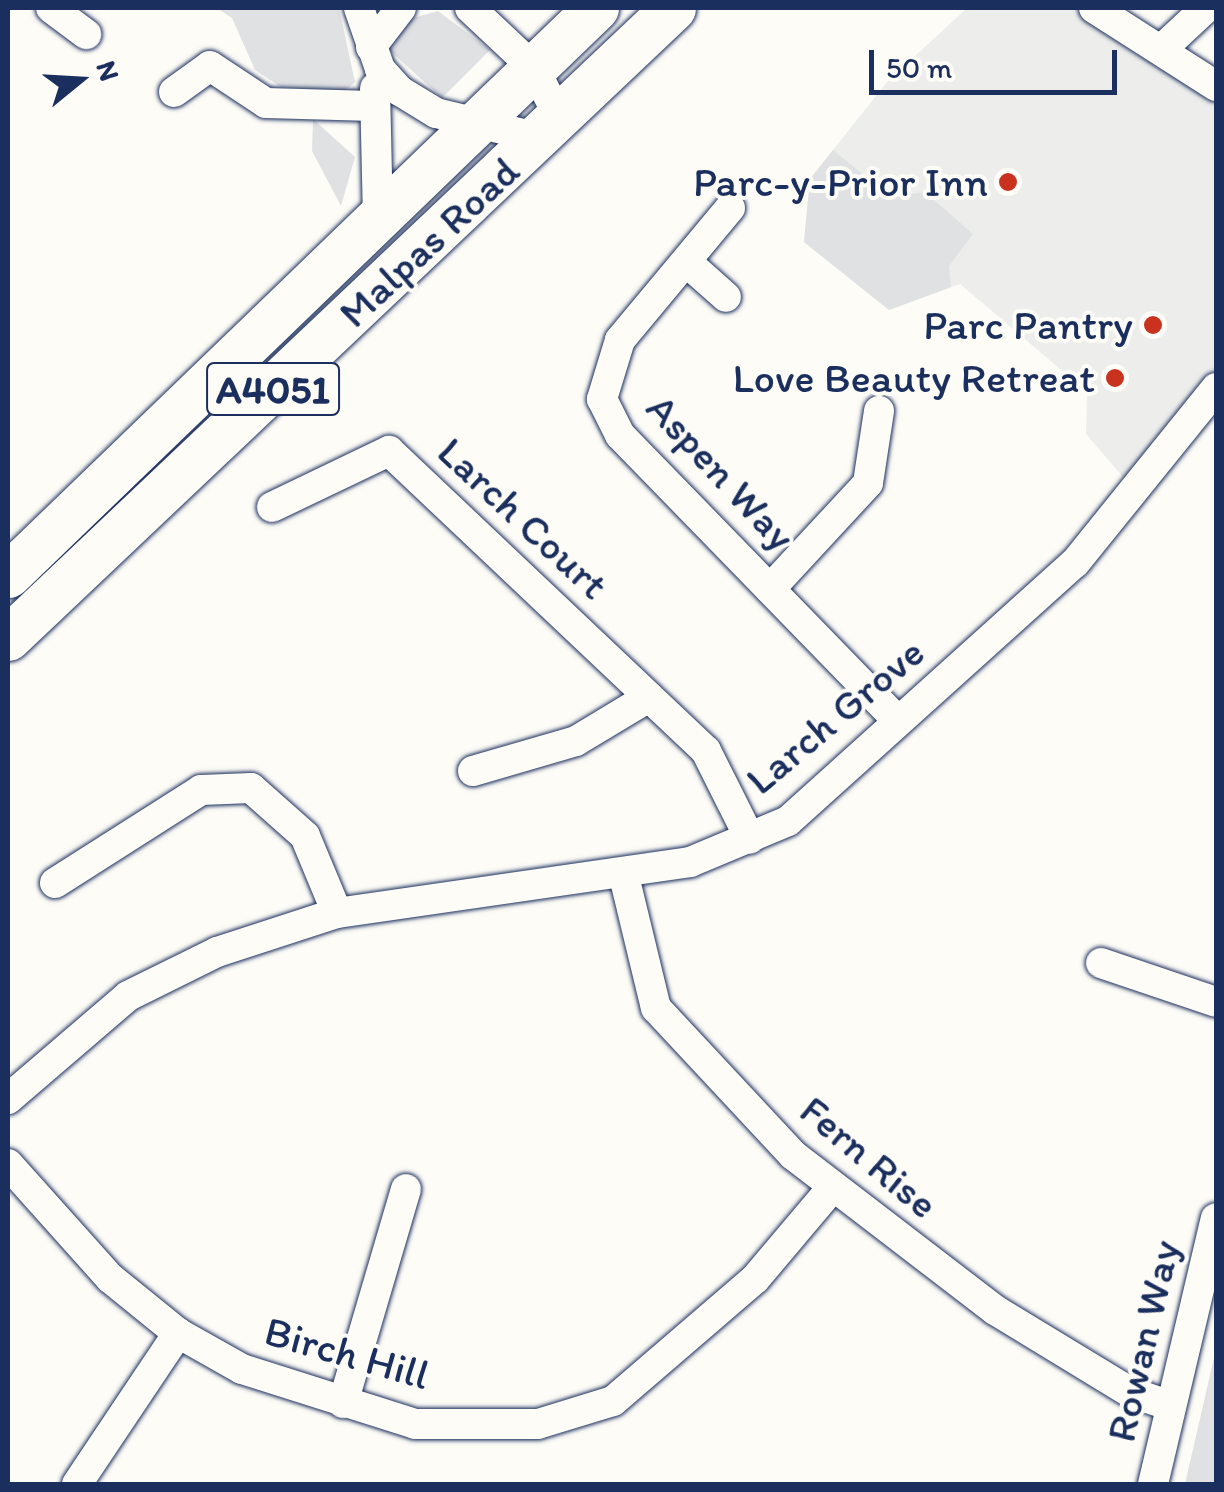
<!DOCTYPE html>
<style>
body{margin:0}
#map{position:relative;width:1224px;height:1492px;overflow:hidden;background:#fdfcf7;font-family:Itim,sans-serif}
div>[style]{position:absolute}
.built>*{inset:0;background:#edeeec}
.green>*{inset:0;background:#e0e1e3}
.roads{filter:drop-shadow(0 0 2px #1b2f5e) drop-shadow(0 0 2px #1b2f5e)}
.minor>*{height:30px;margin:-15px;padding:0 15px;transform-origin:15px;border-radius:15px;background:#fdfcf7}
.primary>*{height:45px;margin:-22.5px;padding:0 22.5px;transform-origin:22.5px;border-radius:22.5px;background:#fdfcf7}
.dots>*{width:28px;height:28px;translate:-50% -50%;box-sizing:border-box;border:5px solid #fdfcf7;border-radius:50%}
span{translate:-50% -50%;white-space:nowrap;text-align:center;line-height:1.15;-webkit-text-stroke:8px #fdfcf7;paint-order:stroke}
.shield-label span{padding:2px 8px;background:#fdfcf7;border:2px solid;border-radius:8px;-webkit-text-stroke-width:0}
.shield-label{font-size:40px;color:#1b2f5e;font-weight:700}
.poi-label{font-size:42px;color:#1b2f5e}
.right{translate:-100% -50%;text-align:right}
.street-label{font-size:42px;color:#1b2f5e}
.frame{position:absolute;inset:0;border:10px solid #1b2f5e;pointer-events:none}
.north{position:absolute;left:30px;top:30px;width:100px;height:100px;-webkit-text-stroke:8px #fdfcf7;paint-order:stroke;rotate:72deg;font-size:28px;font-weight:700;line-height:40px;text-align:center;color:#1b2f5e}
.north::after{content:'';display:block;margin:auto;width:35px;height:45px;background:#1b2f5e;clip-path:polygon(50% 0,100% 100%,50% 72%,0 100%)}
.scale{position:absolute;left:869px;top:50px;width:248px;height:45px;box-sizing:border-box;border:5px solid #1b2f5e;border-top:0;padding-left:12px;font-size:30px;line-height:35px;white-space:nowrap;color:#1b2f5e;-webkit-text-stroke:8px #fdfcf7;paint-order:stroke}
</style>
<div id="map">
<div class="built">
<div style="clip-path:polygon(967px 8px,1092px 8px,1216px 88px,1216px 388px,1135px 491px,1086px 434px,1087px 392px,960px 284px,889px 310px,804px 242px,810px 179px,887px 82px)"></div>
</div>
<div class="green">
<div style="clip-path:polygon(217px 8px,339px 8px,355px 82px,345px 91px,281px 87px,255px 70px,232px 18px)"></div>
<div style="clip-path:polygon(438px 11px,490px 50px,442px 98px,387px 48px,406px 20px)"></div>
<div style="clip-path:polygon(313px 119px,355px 157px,341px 206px,312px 151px)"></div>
<div style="clip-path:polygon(480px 143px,500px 150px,8px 610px,8px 604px)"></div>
<div style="clip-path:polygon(833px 150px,891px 197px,925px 192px,973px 234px,949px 266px,951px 287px,889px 310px,804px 242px,810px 179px)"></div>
<div style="clip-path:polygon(1216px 1349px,1216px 1484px,1185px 1484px)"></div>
</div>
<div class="roads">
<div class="minor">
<div style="left:51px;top:8px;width:44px;rotate:36.6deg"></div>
<div style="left:359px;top:8px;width:65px;rotate:71deg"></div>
<div style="left:380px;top:69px;width:30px;rotate:48deg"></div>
<div style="left:400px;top:91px;width:42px;rotate:31.4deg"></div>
<div style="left:436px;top:113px;width:106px;rotate:13.6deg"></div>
<div style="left:470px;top:8px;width:88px;rotate:43.2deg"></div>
<div style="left:534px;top:68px;width:57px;rotate:63deg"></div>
<div style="left:1094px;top:8px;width:145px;rotate:32.6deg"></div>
<div style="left:371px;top:47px;width:49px;rotate:-52.4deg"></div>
<div style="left:1162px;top:49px;width:60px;rotate:-43deg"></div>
<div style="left:375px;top:88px;width:132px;rotate:88.7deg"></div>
<div style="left:174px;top:92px;width:44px;rotate:-35.8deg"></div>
<div style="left:210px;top:66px;width:67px;rotate:33.5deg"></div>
<div style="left:266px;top:103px;width:107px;rotate:1.6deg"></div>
<div style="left:730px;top:208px;width:172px;rotate:129.8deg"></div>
<div style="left:620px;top:340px;width:62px;rotate:107deg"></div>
<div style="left:602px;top:399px;width:40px;rotate:63.4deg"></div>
<div style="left:620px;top:435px;width:397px;rotate:45.8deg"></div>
<div style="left:690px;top:265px;width:48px;rotate:41.6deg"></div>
<div style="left:272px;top:507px;width:130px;rotate:-25.6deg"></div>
<div style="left:389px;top:451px;width:436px;rotate:43.4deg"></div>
<div style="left:706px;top:751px;width:98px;rotate:63.4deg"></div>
<div style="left:770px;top:589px;width:144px;rotate:-47.2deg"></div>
<div style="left:868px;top:483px;width:73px;rotate:-81.3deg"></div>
<div style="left:473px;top:771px;width:107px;rotate:-16.2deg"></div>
<div style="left:576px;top:741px;width:85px;rotate:-31.1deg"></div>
<div style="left:624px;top:876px;width:136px;rotate:76.4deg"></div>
<div style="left:656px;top:1008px;width:201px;rotate:47deg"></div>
<div style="left:793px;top:1155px;width:255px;rotate:37.5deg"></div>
<div style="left:995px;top:1310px;width:158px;rotate:31.3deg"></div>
<div style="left:1130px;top:1392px;width:43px;rotate:18.9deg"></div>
<div style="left:55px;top:883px;width:173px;rotate:-32.5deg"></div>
<div style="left:201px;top:790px;width:50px;rotate:-2.3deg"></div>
<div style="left:251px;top:788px;width:72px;rotate:41.6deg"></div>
<div style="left:305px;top:836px;width:83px;rotate:67.4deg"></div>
<div style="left:1101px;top:963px;width:121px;rotate:18.7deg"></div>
<div style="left:8px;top:1099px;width:158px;rotate:-40.6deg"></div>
<div style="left:128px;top:996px;width:99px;rotate:-26.3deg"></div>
<div style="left:217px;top:952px;width:126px;rotate:-18deg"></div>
<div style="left:337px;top:913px;width:357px;rotate:-8.2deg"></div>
<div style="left:690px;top:862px;width:106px;rotate:-22.7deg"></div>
<div style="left:788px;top:821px;width:386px;rotate:-42deg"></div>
<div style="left:1075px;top:563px;width:225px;rotate:-51.1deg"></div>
<div style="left:8px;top:1164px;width:153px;rotate:48.2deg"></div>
<div style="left:110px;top:1278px;width:87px;rotate:39deg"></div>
<div style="left:178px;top:1333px;width:73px;rotate:29.4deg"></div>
<div style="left:242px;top:1369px;width:182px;rotate:17.6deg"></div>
<div style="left:415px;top:1424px;width:123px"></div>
<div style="left:538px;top:1424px;width:78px;rotate:-17deg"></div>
<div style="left:613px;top:1401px;width:187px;rotate:-40.7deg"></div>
<div style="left:755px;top:1279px;width:118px;rotate:-49.8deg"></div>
<div style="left:343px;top:1403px;width:223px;rotate:-73.6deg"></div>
<div style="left:77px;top:1484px;width:182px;rotate:-56.2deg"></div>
<div style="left:1153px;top:1484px;width:273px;rotate:-76.7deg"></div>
</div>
<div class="primary">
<div style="left:8px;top:575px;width:817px;rotate:-43.96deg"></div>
<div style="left:8px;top:638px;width:916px;rotate:-43.45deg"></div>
</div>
</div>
<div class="dots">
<div style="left:1008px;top:182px;background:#c8321e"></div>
<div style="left:1153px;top:325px;background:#c8321e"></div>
<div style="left:1115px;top:378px;background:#c8321e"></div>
</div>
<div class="shield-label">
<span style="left:273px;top:389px">A4051</span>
</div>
<div class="poi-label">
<span class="right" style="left:988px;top:182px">Parc-y-Prior Inn</span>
<span class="right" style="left:1133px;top:325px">Parc Pantry</span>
<span class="right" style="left:1095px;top:378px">Love Beauty Retreat</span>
</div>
<div class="street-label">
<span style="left:429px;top:242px;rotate:-43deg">Malpas Road</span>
<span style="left:721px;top:472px;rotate:47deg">Aspen Way</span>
<span style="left:523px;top:518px;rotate:43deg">Larch Court</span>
<span style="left:835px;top:716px;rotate:-40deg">Larch Grove</span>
<span style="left:869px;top:1157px;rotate:40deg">Fern Rise</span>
<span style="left:1143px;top:1341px;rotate:-77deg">Rowan Way</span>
<span style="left:347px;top:1353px;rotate:16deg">Birch Hill</span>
</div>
<div class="frame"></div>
<div class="north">N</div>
<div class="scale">50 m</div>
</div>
